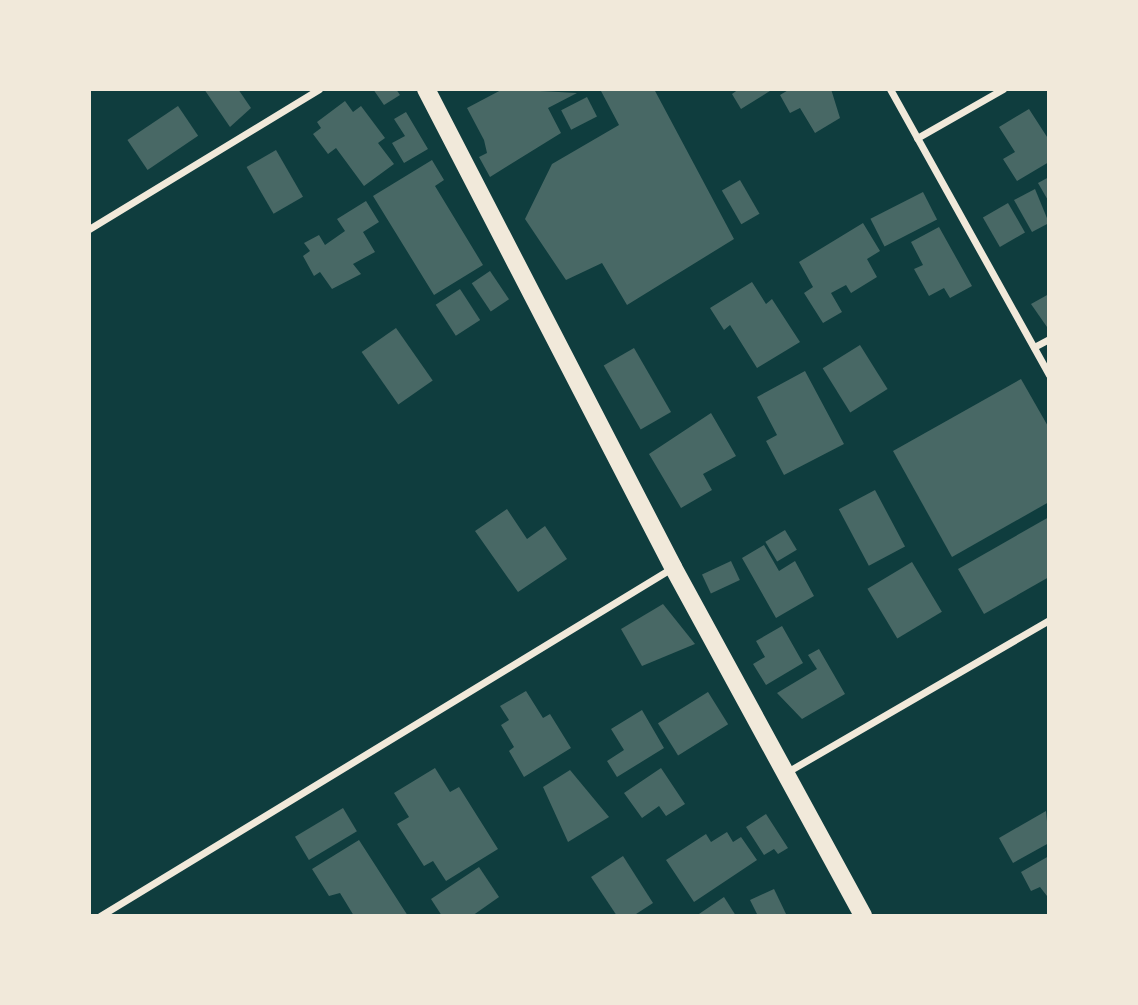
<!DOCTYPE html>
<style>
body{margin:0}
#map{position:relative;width:1138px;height:1005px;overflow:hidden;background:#0f3d3e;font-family:"DejaVu Sans",sans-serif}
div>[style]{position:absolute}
.building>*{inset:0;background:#486865;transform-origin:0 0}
.minor>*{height:7px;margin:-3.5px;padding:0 3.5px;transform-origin:3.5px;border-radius:3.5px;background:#f1e9da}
.primary>*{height:18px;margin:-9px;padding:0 9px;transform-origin:9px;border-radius:9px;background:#f1e9da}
span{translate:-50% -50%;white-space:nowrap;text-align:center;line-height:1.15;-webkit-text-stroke:7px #f1e9da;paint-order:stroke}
.frame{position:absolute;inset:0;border:91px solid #f1e9da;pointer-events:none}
</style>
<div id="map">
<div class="building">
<div style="clip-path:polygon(204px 89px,238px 89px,251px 108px,230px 127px)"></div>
<div style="clip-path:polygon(373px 89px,396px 89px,400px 95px,384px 105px)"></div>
<div style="clip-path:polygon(503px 89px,577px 93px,548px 108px,561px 133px,490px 177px,479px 157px,487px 153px,484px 140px,467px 108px)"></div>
<div style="clip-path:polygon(654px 89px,734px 239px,627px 305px,602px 263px,566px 280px,525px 219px,552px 164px,619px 125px,601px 91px)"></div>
<div style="clip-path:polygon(739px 89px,773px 89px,741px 109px,732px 94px)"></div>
<div style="clip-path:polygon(790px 89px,831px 89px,840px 118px,815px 133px,800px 108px,790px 113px,780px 95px)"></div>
<div style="left:587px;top:97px;width:22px;height:29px;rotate:63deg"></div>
<div style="clip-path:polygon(345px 101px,353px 112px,361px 106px,385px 138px,378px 143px,394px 164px,364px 186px,336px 148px,328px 154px,313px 134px,321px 128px,317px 122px)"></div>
<div style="left:178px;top:106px;width:36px;height:61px;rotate:56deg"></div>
<div style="clip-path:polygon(1029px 109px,1049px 140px,1049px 162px,1017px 181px,1003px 159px,1015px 152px,999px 127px)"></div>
<div style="clip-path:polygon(406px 112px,428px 149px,404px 163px,392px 143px,405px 136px,394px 119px)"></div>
<div style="left:276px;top:150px;width:54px;height:34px;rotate:60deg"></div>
<div style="clip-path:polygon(432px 160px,444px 180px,435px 186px,483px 265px,434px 295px,373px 196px)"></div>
<div style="clip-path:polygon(1049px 177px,1049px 202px,1038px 183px)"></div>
<div style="left:740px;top:180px;width:39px;height:21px;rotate:60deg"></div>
<div style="clip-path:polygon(1035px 189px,1049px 223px,1032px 232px,1014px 200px)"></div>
<div style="left:923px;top:192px;width:31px;height:59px;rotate:63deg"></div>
<div style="clip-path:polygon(366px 201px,379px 222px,363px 232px,375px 252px,353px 264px,361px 274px,332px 289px,320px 272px,314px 276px,303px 256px,310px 251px,304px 243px,319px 235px,325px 245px,345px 231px,337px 219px)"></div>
<div style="left:1008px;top:203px;width:34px;height:29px;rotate:60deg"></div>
<div style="clip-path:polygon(863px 223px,880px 251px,867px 259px,877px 277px,851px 293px,846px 285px,831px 293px,842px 312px,823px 323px,804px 293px,813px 287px,799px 262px)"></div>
<div style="clip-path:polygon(939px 227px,972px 286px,950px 298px,944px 288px,929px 296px,914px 269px,923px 265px,911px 242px)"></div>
<div style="left:490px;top:271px;width:34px;height:22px;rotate:56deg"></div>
<div style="clip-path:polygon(752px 282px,766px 304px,772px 299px,800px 342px,757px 368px,730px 325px,724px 330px,710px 308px)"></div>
<div style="left:460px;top:289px;width:37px;height:29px;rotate:57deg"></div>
<div style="clip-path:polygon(1049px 294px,1049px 326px,1047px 327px,1031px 304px)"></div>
<div style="left:396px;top:328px;width:64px;height:42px;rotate:55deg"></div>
<div style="left:860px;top:345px;width:52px;height:44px;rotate:58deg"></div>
<div style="left:634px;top:348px;width:74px;height:35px;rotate:60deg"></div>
<div style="clip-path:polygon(805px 371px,844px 444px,784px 475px,766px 441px,777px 435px,757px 397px)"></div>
<div style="clip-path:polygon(1021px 379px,1049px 428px,1049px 502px,952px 557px,893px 451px)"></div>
<div style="clip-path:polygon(711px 413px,736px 456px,703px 474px,712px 490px,681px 508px,649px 454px)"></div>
<div style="left:875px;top:490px;width:64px;height:41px;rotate:62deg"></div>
<div style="clip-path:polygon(507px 509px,527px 539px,545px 526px,567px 559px,518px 592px,475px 531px)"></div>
<div style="clip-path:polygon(1049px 517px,1049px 577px,984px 614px,958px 569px)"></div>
<div style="left:785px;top:530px;width:23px;height:23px;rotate:59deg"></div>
<div style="clip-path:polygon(764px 545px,779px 571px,795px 561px,814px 596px,776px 618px,742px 558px)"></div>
<div style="left:731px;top:561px;width:21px;height:32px;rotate:65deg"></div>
<div style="left:912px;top:562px;width:58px;height:52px;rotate:59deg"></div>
<div style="clip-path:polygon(663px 604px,695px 644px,642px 666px,621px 629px)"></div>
<div style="clip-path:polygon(782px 626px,803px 663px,766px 685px,753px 664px,765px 657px,756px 641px)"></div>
<div style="clip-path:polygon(819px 649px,845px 694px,802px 719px,777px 693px,817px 669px,808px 655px)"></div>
<div style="clip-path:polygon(526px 691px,543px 718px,550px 714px,571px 748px,524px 777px,509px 751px,514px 747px,501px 725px,509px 720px,500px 706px)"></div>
<div style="left:708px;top:692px;width:38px;height:59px;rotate:58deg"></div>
<div style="clip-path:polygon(642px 710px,664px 748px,617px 777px,607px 761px,624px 750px,611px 729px)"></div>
<div style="clip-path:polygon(435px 768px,450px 792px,459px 787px,498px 849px,446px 881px,433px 861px,424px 866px,397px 824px,409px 817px,394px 793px)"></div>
<div style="clip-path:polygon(661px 768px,685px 804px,666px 816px,659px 806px,642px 818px,624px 793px)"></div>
<div style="clip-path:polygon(570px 770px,609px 817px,568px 842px,543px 787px)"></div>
<div style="left:343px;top:808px;width:27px;height:56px;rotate:59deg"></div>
<div style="clip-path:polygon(1046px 811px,1049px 843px,1013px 863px,999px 838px)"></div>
<div style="clip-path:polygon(766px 814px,788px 848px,778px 854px,774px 849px,764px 855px,746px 827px)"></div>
<div style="clip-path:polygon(727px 832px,733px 842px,741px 837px,757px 860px,694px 902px,666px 860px,706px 834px,711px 842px)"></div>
<div style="clip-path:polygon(359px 840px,408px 916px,354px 916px,340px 893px,329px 896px,312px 869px)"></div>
<div style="clip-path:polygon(623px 856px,653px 903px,633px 916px,617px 916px,591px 877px)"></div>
<div style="clip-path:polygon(1049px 856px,1049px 895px,1047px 896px,1040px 887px,1031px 891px,1021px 872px)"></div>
<div style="clip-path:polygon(479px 867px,499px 897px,472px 916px,442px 916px,431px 899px)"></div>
<div style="clip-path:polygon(774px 889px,787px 916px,758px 916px,750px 900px)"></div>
<div style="clip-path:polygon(724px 897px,736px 916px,696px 916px)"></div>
</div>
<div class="minor">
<div style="left:890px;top:89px;width:327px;rotate:60.9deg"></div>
<div style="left:917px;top:138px;width:99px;rotate:-29.7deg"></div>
<div style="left:89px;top:229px;width:269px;rotate:-31.3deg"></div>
<div style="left:1034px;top:347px;width:17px;rotate:-28deg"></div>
<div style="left:787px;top:772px;width:303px;rotate:-30.1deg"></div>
<div style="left:100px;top:916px;width:670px;rotate:-31.32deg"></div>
</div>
<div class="primary">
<div style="left:426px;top:89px;width:538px;rotate:62.67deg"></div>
<div style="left:673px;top:567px;width:397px;rotate:61.4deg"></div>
</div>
<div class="frame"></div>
</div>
